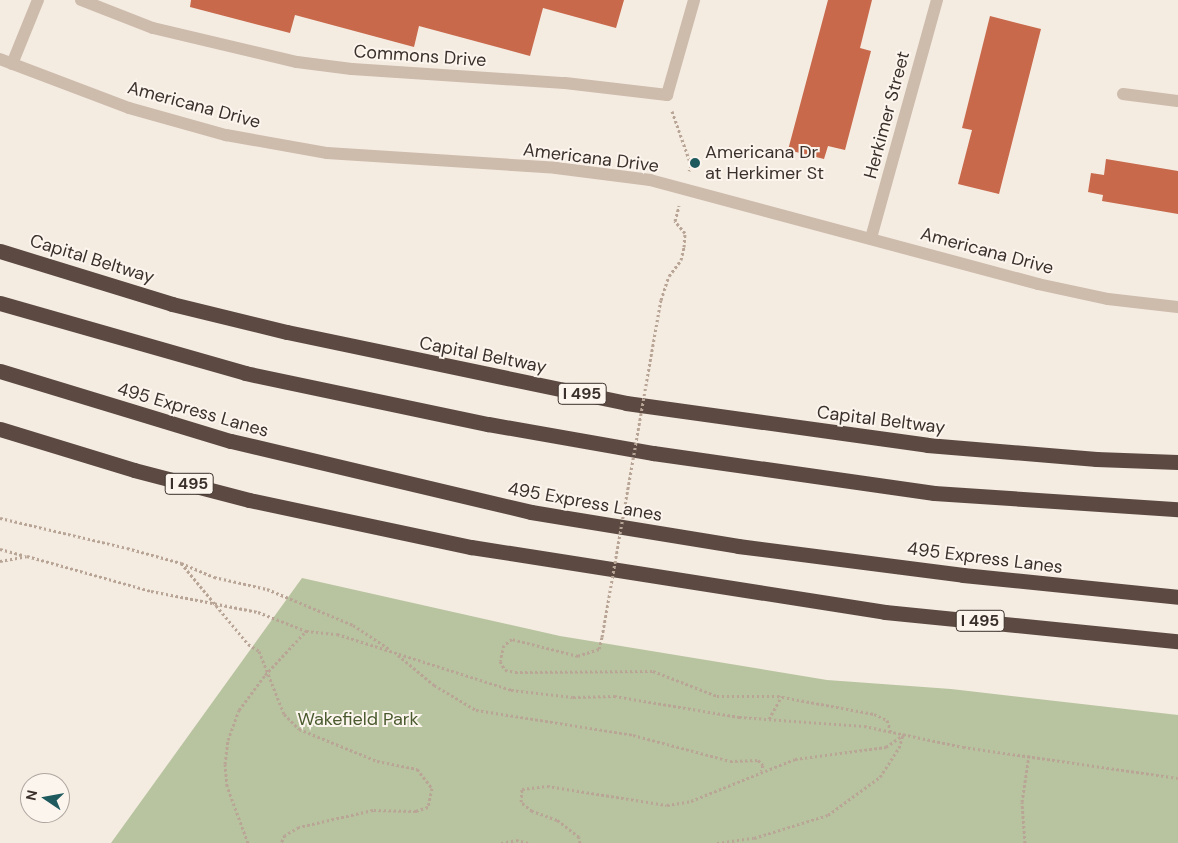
<!DOCTYPE html>
<style>
body{margin:0}
#map{position:relative;width:1178px;height:843px;overflow:hidden;background:#f4ebe1;font-family:"DM Sans",sans-serif}
div>[style]{position:absolute}
.green>*{inset:0;background:#b8c4a0}
.building>*{inset:0;background:#c8694b}
.path>*{height:3px;margin-top:-1.5px;transform-origin:0;background:repeating-linear-gradient(90deg,#b9a596 0 2.5px,transparent 0 5px)}
.minor>*{height:12px;margin:-6px;padding:0 6px;transform-origin:6px;border-radius:6px;background:#cdbbac}
.highway>*{height:15px;margin:-7.5px;padding:0 7.5px;transform-origin:7.5px;border-radius:7.5px;background:#5c4a42}
.path-bridge>*{height:3px;margin-top:-1.5px;transform-origin:0;background:repeating-linear-gradient(90deg,#b9a596 0 2.5px,transparent 0 5px)}
.dots>*{width:14px;height:14px;translate:-50% -50%;box-sizing:border-box;border:2px solid #fbf5ee;border-radius:50%}
span{translate:-50% -50%;white-space:nowrap;text-align:center;line-height:1.15;-webkit-text-stroke:4px #fbf5ee;paint-order:stroke}
.shield-label span{padding:1px 4px;background:#fbf5ee;border:1px solid;border-radius:4px;-webkit-text-stroke-width:0}
.shield-label{font-size:16px;color:#3b302b;font-weight:700}
.street-label{font-size:18px;color:#3b302b}
.poi-label{font-size:18px;color:#3b302b}
.left{translate:0 -50%;text-align:left}
.park-label{font-size:18px;color:#4a5a2e}
.north{position:absolute;left:20px;top:773px;width:50px;height:50px;box-sizing:border-box;background:#fbf5ee;border:1px solid #aea6a0;border-radius:50%;rotate:282deg;font-size:14px;font-weight:700;line-height:20px;text-align:center;color:#3b302b}
.north::after{content:'';display:block;margin:auto;width:18px;height:22px;background:#1f5a5e;clip-path:polygon(50% 0,100% 100%,50% 72%,0 100%)}
</style>
<div id="map">
<div class="green">
<div style="clip-path:polygon(302px 578px,560px 636px,827px 680px,951px 689px,1178px 715px,1178px 843px,111px 843px)"></div>
</div>
<div class="building">
<div style="clip-path:polygon(191px 0,624px 0,616px 28px,543px 8px,530px 56px,419px 26px,414px 47px,295px 15px,290px 33px,190px 7px)"></div>
<div style="clip-path:polygon(828px 0,872px 0,860px 48px,871px 51px,845px 150px,828px 146px,824px 159px,788px 150px)"></div>
<div style="clip-path:polygon(990px 16px,1041px 29px,999px 194px,958px 184px,972px 130px,962px 128px)"></div>
<div style="clip-path:polygon(1106px 159px,1178px 171px,1178px 214px,1102px 201px,1103px 195px,1088px 192px,1091px 173px,1104px 175px)"></div>
</div>
<div class="path">
<div style="left:672px;top:111px;width:57px;rotate:70.6deg"></div>
<div style="left:691px;top:165px;width:6px;rotate:108deg"></div>
<div style="left:661px;top:300px;width:25px;rotate:-72deg"></div>
<div style="left:669px;top:276px;width:20px;rotate:-53deg"></div>
<div style="left:681px;top:260px;width:13px;rotate:-77deg"></div>
<div style="left:684px;top:247px;width:14px;rotate:-86deg"></div>
<div style="left:685px;top:233px;width:16px;rotate:-130deg"></div>
<div style="left:675px;top:221px;width:16px;rotate:-75deg"></div>
<div style="left:0;top:518px;width:130px;rotate:13.3deg"></div>
<div style="left:127px;top:548px;width:56px;rotate:15.5deg"></div>
<div style="left:181px;top:563px;width:36px;rotate:23deg"></div>
<div style="left:214px;top:577px;width:54px;rotate:12.8deg"></div>
<div style="left:267px;top:589px;width:93px;rotate:22.7deg"></div>
<div style="left:353px;top:625px;width:45px;rotate:33.3deg"></div>
<div style="left:0;top:549px;width:24px;rotate:15deg"></div>
<div style="left:0;top:561px;width:27px;rotate:-10deg"></div>
<div style="left:27px;top:556px;width:129px;rotate:15.8deg"></div>
<div style="left:151px;top:591px;width:109px;rotate:11.1deg"></div>
<div style="left:258px;top:612px;width:52px;rotate:21.6deg"></div>
<div style="left:306px;top:631px;width:31px;rotate:6deg"></div>
<div style="left:337px;top:634px;width:183px;rotate:17.8deg"></div>
<div style="left:511px;top:690px;width:62px;rotate:6.4deg"></div>
<div style="left:573px;top:697px;width:41px;rotate:-1.4deg"></div>
<div style="left:614px;top:696px;width:127px;rotate:9.5deg"></div>
<div style="left:739px;top:717px;width:125px;rotate:4.1deg"></div>
<div style="left:864px;top:726px;width:101px;rotate:12deg"></div>
<div style="left:963px;top:747px;width:217px;rotate:8.2deg"></div>
<div style="left:181px;top:563px;width:105px;rotate:50.4deg"></div>
<div style="left:248px;top:644px;width:13px;rotate:32deg"></div>
<div style="left:259px;top:651px;width:68px;rotate:68.4deg"></div>
<div style="left:284px;top:714px;width:21px;rotate:45deg"></div>
<div style="left:299px;top:729px;width:84px;rotate:22.3deg"></div>
<div style="left:377px;top:761px;width:41px;rotate:11.3deg"></div>
<div style="left:417px;top:769px;width:24px;rotate:52deg"></div>
<div style="left:432px;top:788px;width:19px;rotate:102deg"></div>
<div style="left:428px;top:807px;width:13px;rotate:162deg"></div>
<div style="left:416px;top:811px;width:43px;rotate:-178.7deg"></div>
<div style="left:373px;top:810px;width:76px;rotate:167.1deg"></div>
<div style="left:299px;top:827px;width:16px;rotate:150deg"></div>
<div style="left:285px;top:835px;width:9px;rotate:117deg"></div>
<div style="left:602px;top:637px;width:12px;rotate:104deg"></div>
<div style="left:599px;top:649px;width:22px;rotate:162deg"></div>
<div style="left:578px;top:656px;width:68px;rotate:-165.6deg"></div>
<div style="left:512px;top:639px;width:10px;rotate:143deg"></div>
<div style="left:504px;top:645px;width:16px;rotate:104deg"></div>
<div style="left:500px;top:661px;width:10px;rotate:61deg"></div>
<div style="left:505px;top:670px;width:10px;rotate:11deg"></div>
<div style="left:515px;top:672px;width:138px;rotate:-0.4deg"></div>
<div style="left:653px;top:671px;width:69px;rotate:21.3deg"></div>
<div style="left:717px;top:696px;width:60px"></div>
<div style="left:777px;top:696px;width:99px;rotate:10.5deg"></div>
<div style="left:874px;top:714px;width:14px;rotate:25deg"></div>
<div style="left:887px;top:720px;width:13px;rotate:72deg"></div>
<div style="left:398px;top:655px;width:47px;rotate:39.8deg"></div>
<div style="left:434px;top:685px;width:49px;rotate:30.8deg"></div>
<div style="left:476px;top:710px;width:159px;rotate:9deg"></div>
<div style="left:633px;top:735px;width:100px;rotate:15deg"></div>
<div style="left:730px;top:761px;width:28px;rotate:-2deg"></div>
<div style="left:758px;top:760px;width:7px;rotate:45deg"></div>
<div style="left:763px;top:765px;width:6px;rotate:108deg"></div>
<div style="left:769px;top:719px;width:26px;rotate:-61deg"></div>
<div style="left:248px;top:843px;width:61px;rotate:-110.2deg"></div>
<div style="left:227px;top:786px;width:22px;rotate:-95deg"></div>
<div style="left:225px;top:764px;width:24px;rotate:-83deg"></div>
<div style="left:228px;top:740px;width:32px;rotate:-70deg"></div>
<div style="left:239px;top:710px;width:44px;rotate:-53.4deg"></div>
<div style="left:265px;top:675px;width:60px;rotate:-47deg"></div>
<div style="left:501px;top:843px;width:15px;rotate:-11deg"></div>
<div style="left:516px;top:840px;width:13px;rotate:13deg"></div>
<div style="left:580px;top:843px;width:6px;rotate:-99deg"></div>
<div style="left:579px;top:837px;width:28px;rotate:-142deg"></div>
<div style="left:557px;top:820px;width:27px;rotate:-160deg"></div>
<div style="left:532px;top:811px;width:14px;rotate:-141deg"></div>
<div style="left:521px;top:802px;width:13px;rotate:-86deg"></div>
<div style="left:522px;top:789px;width:25px;rotate:-7deg"></div>
<div style="left:547px;top:786px;width:121px;rotate:9deg"></div>
<div style="left:667px;top:805px;width:24px;rotate:-9deg"></div>
<div style="left:691px;top:801px;width:112px;rotate:-22deg"></div>
<div style="left:795px;top:759px;width:92px;rotate:-7.5deg"></div>
<div style="left:886px;top:747px;width:21px;rotate:-35deg"></div>
<div style="left:717px;top:843px;width:37px;rotate:-8deg"></div>
<div style="left:754px;top:838px;width:77px;rotate:-17.3deg"></div>
<div style="left:828px;top:815px;width:64px;rotate:-36.2deg"></div>
<div style="left:880px;top:777px;width:35px;rotate:-57deg"></div>
<div style="left:899px;top:748px;width:14px;rotate:-73deg"></div>
<div style="left:1025px;top:843px;width:41px;rotate:-94.2deg"></div>
<div style="left:1022px;top:802px;width:48px;rotate:-81.5deg"></div>
</div>
<div class="minor">
<div style="left:81px;top:0;width:77px;rotate:21.3deg"></div>
<div style="left:153px;top:28px;width:148px;rotate:13.3deg"></div>
<div style="left:297px;top:62px;width:55px;rotate:7.3deg"></div>
<div style="left:352px;top:69px;width:213px;rotate:3.8deg"></div>
<div style="left:565px;top:83px;width:103px;rotate:6.7deg"></div>
<div style="left:667px;top:95px;width:99px;rotate:-74.1deg"></div>
<div style="left:0;top:59px;width:138px;rotate:20.8deg"></div>
<div style="left:129px;top:108px;width:101px;rotate:15.6deg"></div>
<div style="left:226px;top:135px;width:103px;rotate:10.1deg"></div>
<div style="left:327px;top:153px;width:229px;rotate:3.7deg"></div>
<div style="left:556px;top:168px;width:95px;rotate:7.3deg"></div>
<div style="left:650px;top:180px;width:402px;rotate:15deg"></div>
<div style="left:1038px;top:284px;width:72px;rotate:12.1deg"></div>
<div style="left:1108px;top:299px;width:70px;rotate:6.5deg"></div>
<div style="left:12px;top:64px;width:69px;rotate:-67.9deg"></div>
<div style="left:1123px;top:94px;width:55px;rotate:7.3deg"></div>
<div style="left:871px;top:238px;width:247px;rotate:-74.5deg"></div>
</div>
<div class="highway">
<div style="left:0;top:251px;width:180px;rotate:17.1deg"></div>
<div style="left:172px;top:304px;width:118px;rotate:13.7deg"></div>
<div style="left:287px;top:332px;width:346px;rotate:11.8deg"></div>
<div style="left:626px;top:403px;width:304px;rotate:7.9deg"></div>
<div style="left:927px;top:445px;width:170px;rotate:4.7deg"></div>
<div style="left:1096px;top:459px;width:82px;rotate:2.1deg"></div>
<div style="left:0;top:303px;width:255px;rotate:15.9deg"></div>
<div style="left:245px;top:373px;width:248px;rotate:11.9deg"></div>
<div style="left:488px;top:424px;width:168px;rotate:10deg"></div>
<div style="left:653px;top:453px;width:284px;rotate:8.1deg"></div>
<div style="left:934px;top:493px;width:245px;rotate:3.8deg"></div>
<div style="left:0;top:371px;width:241px;rotate:16.9deg"></div>
<div style="left:231px;top:441px;width:308px;rotate:13.3deg"></div>
<div style="left:531px;top:512px;width:210px;rotate:9.3deg"></div>
<div style="left:738px;top:546px;width:227px;rotate:7.3deg"></div>
<div style="left:963px;top:575px;width:216px;rotate:5.8deg"></div>
<div style="left:0;top:429px;width:140px;rotate:17deg"></div>
<div style="left:134px;top:470px;width:119px;rotate:14.6deg"></div>
<div style="left:249px;top:500px;width:227px;rotate:12deg"></div>
<div style="left:471px;top:547px;width:419px;rotate:8.9deg"></div>
<div style="left:885px;top:612px;width:294px;rotate:5.7deg"></div>
</div>
<div class="path-bridge">
<div style="left:602px;top:637px;width:342px;rotate:-80.1deg"></div>
</div>
<div class="dots">
<div style="left:695px;top:163px;background:#1f5a5e"></div>
</div>
<div class="shield-label">
<span style="left:582px;top:394px">I 495</span>
<span style="left:189px;top:484px">I 495</span>
<span style="left:980px;top:621px">I 495</span>
</div>
<div class="street-label">
<span style="left:420px;top:56px;rotate:4deg">Commons Drive</span>
<span style="left:194px;top:105px;rotate:15deg">Americana Drive</span>
<span style="left:887px;top:115px;rotate:-75deg">Herkimer Street</span>
<span style="left:591px;top:158px;rotate:7deg">Americana Drive</span>
<span style="left:987px;top:251px;rotate:15deg">Americana Drive</span>
<span style="left:92px;top:259px;rotate:17deg">Capital Beltway</span>
<span style="left:483px;top:355px;rotate:11deg">Capital Beltway</span>
<span style="left:193px;top:410px;rotate:16deg">495 Express Lanes</span>
<span style="left:881px;top:420px;rotate:7deg">Capital Beltway</span>
<span style="left:585px;top:502px;rotate:10deg">495 Express Lanes</span>
<span style="left:985px;top:558px;rotate:7deg">495 Express Lanes</span>
</div>
<div class="poi-label">
<span class="left" style="left:705px;top:163px">Americana Dr<br>at Herkimer St</span>
</div>
<div class="park-label">
<span style="left:358px;top:719px">Wakefield Park</span>
</div>
<div class="north">N</div>
</div>
